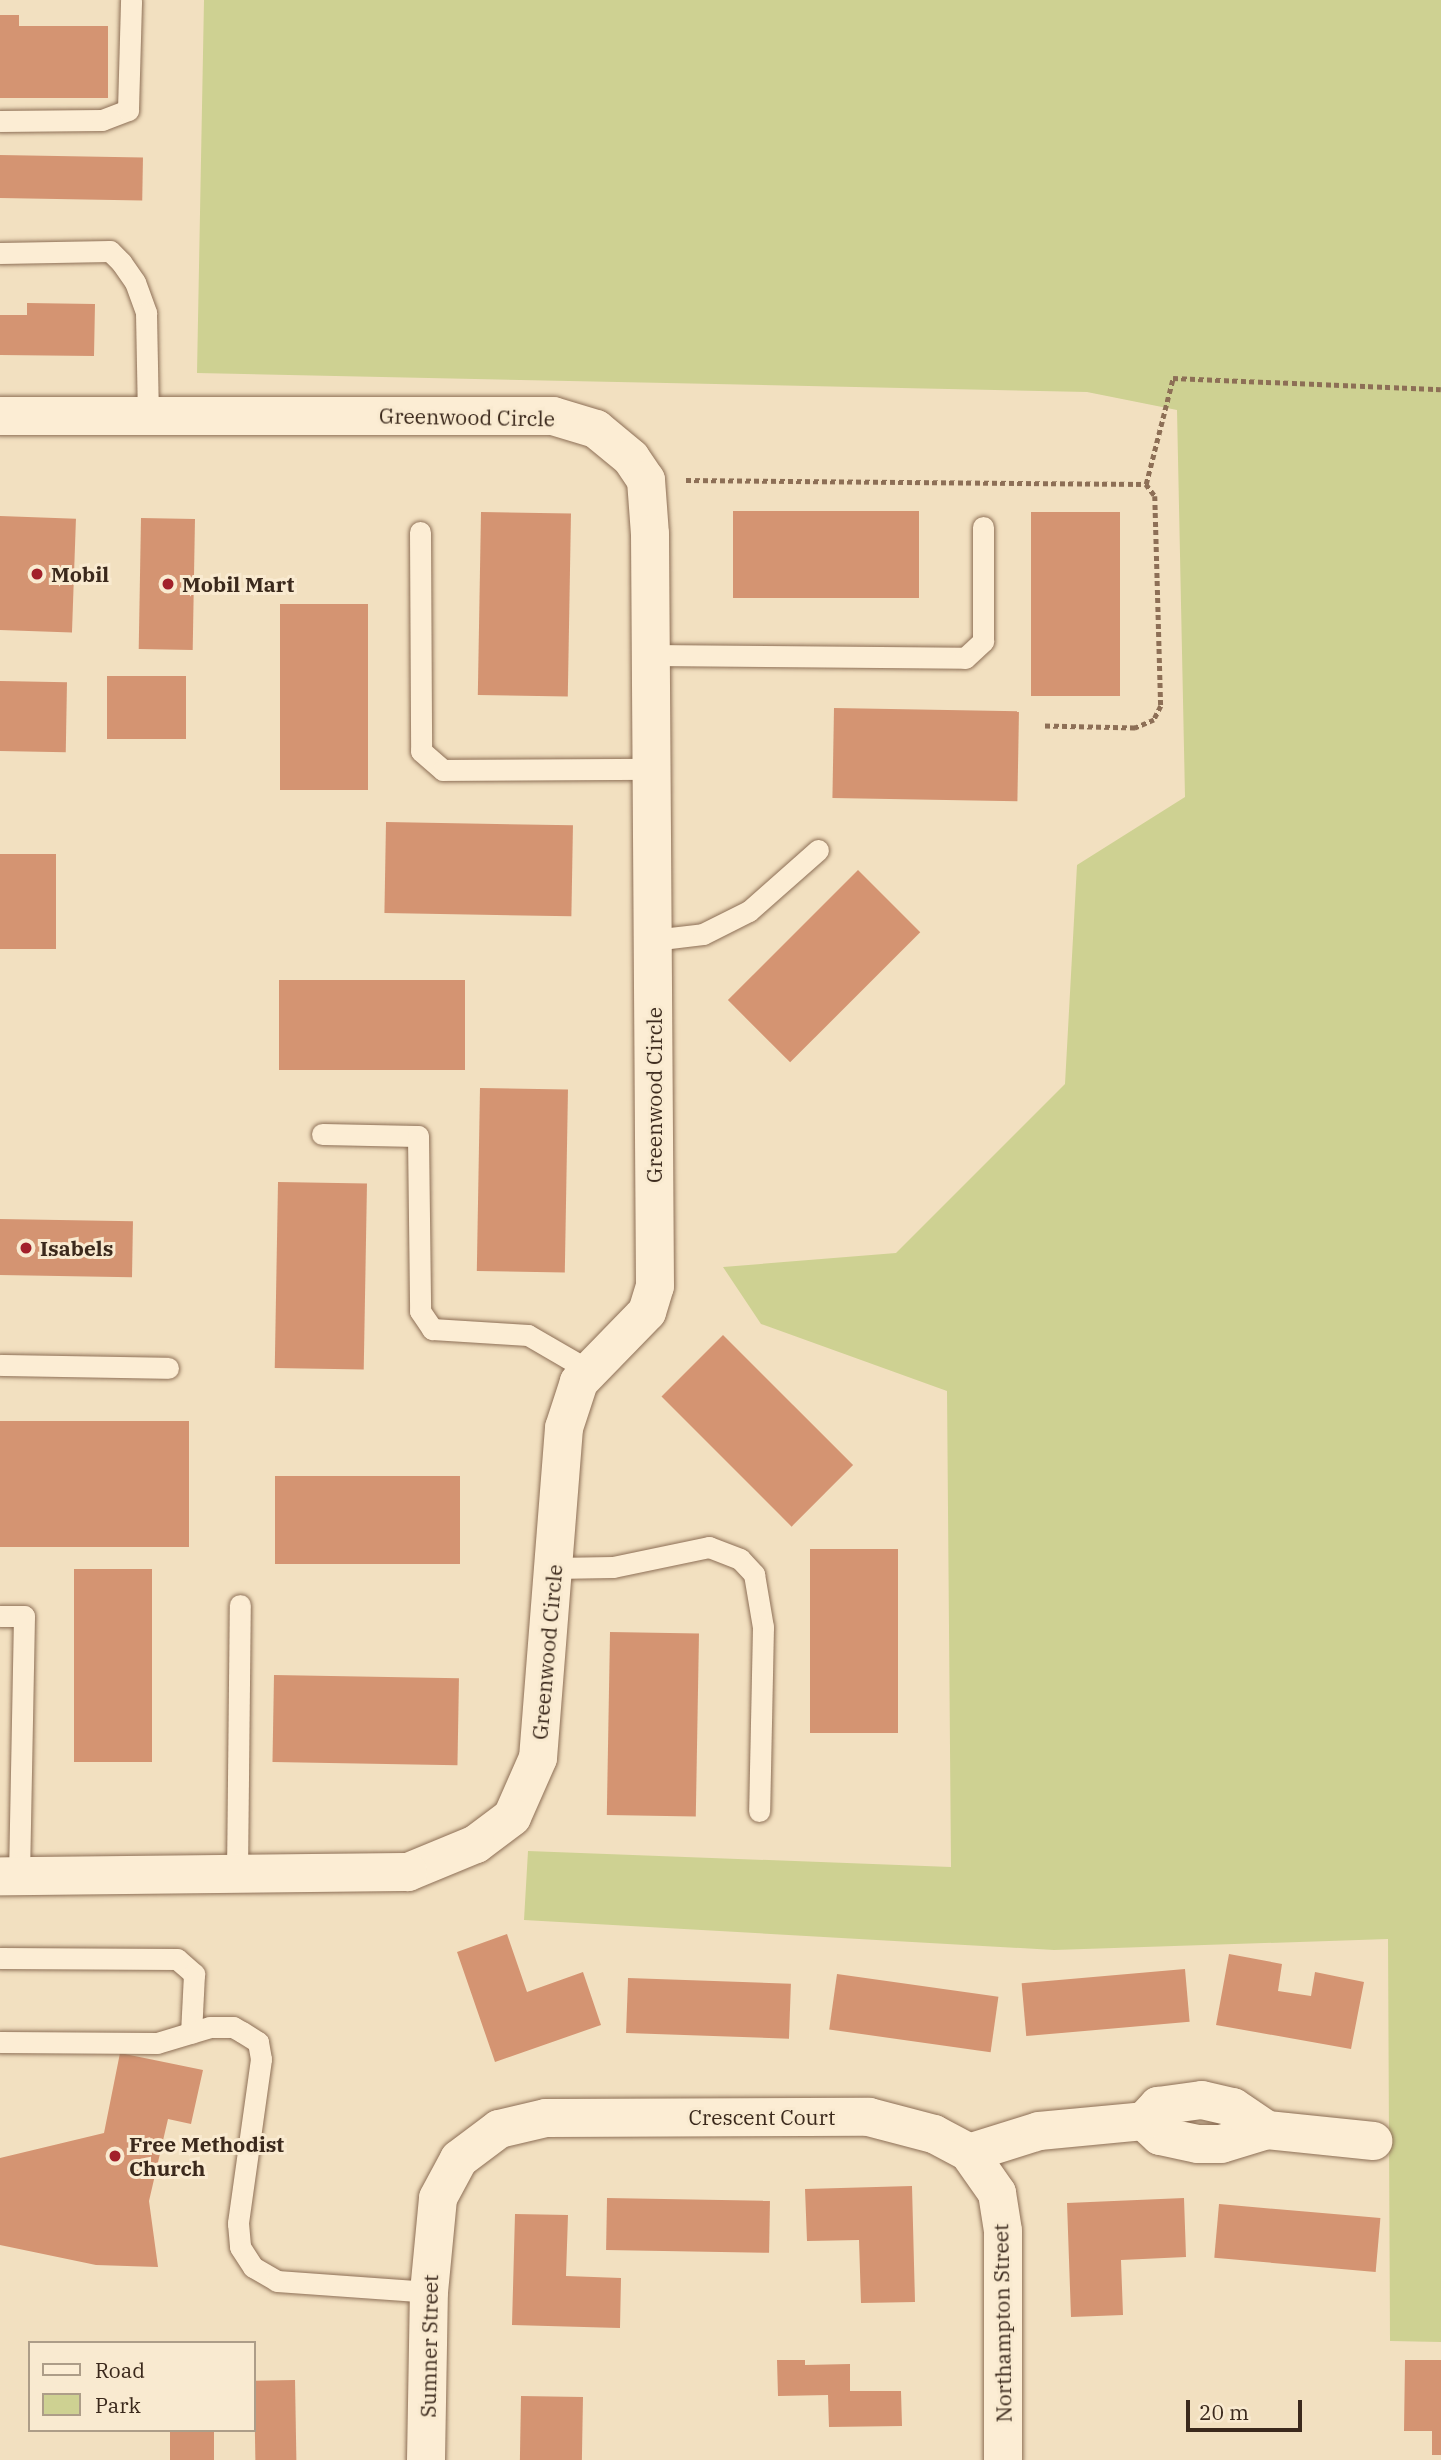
<!DOCTYPE html>
<style>
body{margin:0}
#map{position:relative;width:1441px;height:2460px;overflow:hidden;background:#f2e0c0;font-family:"IBM Plex Serif",serif}
div>[style]{position:absolute}
.green>*{inset:0;background:#ced192}
.building>*{inset:0;background:#d49472;transform-origin:0 0}
.path>*{height:4.5px;margin-top:-2.25px;transform-origin:0;background:repeating-linear-gradient(90deg,#8d6f56 0 5px,transparent 0 8.5px)}
.roads{filter:drop-shadow(0 0 2px #8d6f56) drop-shadow(0 0 2px #8d6f56)}
.service>*{height:21px;margin:-10.5px;padding:0 10.5px;transform-origin:10.5px;border-radius:10.5px;background:#fcedd4}
.minor>*{height:38px;margin:-19px;padding:0 19px;transform-origin:19px;border-radius:19px;background:#fcedd4}
.dots>*{width:19px;height:19px;translate:-50% -50%;box-sizing:border-box;border:4px solid #f9ead0;border-radius:50%}
span{translate:-50% -50%;white-space:nowrap;text-align:center;line-height:1.15;-webkit-text-stroke:6px #f9ead0;paint-order:stroke}
.street-label{font-size:21px;color:#3b291c}
.poi-label{font-size:21px;color:#3b291c;font-weight:700}
.left{translate:0 -50%;text-align:left}
.legend{position:absolute;left:28px;top:2341px;width:228px;height:91px;box-sizing:border-box;background:#f9ead0;border:2px solid #ad9d88;margin:0;padding:9px 12px;list-style:none;font-size:21px;color:#3b291c}
.legend li{display:flex;align-items:center;gap:14px;height:35px}
.legend b{width:35px;border:2px solid #ad9d88}
.scale{position:absolute;left:1186px;top:2400px;width:116px;height:32px;box-sizing:border-box;border:4px solid #3b291c;border-top:0;padding-left:9px;font-size:21px;line-height:24px;white-space:nowrap;color:#3b291c;-webkit-text-stroke:5px #f9ead0;paint-order:stroke}
</style>
<div id="map">
<div class="green">
<div style="clip-path:polygon(204px 0,1441px 0,1441px 2342px,1390px 2341px,1388px 1939px,1054px 1950px,524px 1920px,528px 1851px,951px 1867px,947px 1391px,761px 1324px,723px 1267px,896px 1253px,1065px 1084px,1077px 865px,1185px 797px,1177px 410px,1087px 392px,197px 373px)"></div>
</div>
<div class="building">
<div style="clip-path:polygon(0 15px,19px 15px,19px 26px,108px 26px,108px 98px,0 98px)"></div>
<div style="left:0;top:155px;width:143px;height:43px;rotate:1deg"></div>
<div style="clip-path:polygon(27px 303px,95px 304px,94px 356px,0 355px,0 315px,27px 315px)"></div>
<div style="left:733px;top:511px;width:186px;height:87px"></div>
<div style="left:481px;top:512px;width:90px;height:183px;rotate:1deg"></div>
<div style="left:1031px;top:512px;width:89px;height:184px"></div>
<div style="left:0;top:516px;width:76px;height:114px;rotate:2deg"></div>
<div style="left:141px;top:518px;width:54px;height:131px;rotate:1deg"></div>
<div style="left:280px;top:604px;width:88px;height:186px"></div>
<div style="left:186px;top:676px;width:63px;height:79px;rotate:90deg"></div>
<div style="left:0;top:681px;width:67px;height:70px;rotate:1deg"></div>
<div style="left:834px;top:708px;width:185px;height:90px;rotate:1deg"></div>
<div style="left:386px;top:822px;width:187px;height:91px;rotate:1deg"></div>
<div style="left:0;top:854px;width:56px;height:95px"></div>
<div style="left:858px;top:870px;width:88px;height:184px;rotate:45deg"></div>
<div style="left:279px;top:980px;width:186px;height:90px"></div>
<div style="left:480px;top:1088px;width:88px;height:183px;rotate:1deg"></div>
<div style="left:278px;top:1182px;width:89px;height:186px;rotate:1deg"></div>
<div style="left:0;top:1219px;width:133px;height:56px;rotate:1deg"></div>
<div style="left:723px;top:1335px;width:184px;height:87px;rotate:45deg"></div>
<div style="left:189px;top:1421px;width:126px;height:189px;rotate:90deg"></div>
<div style="left:275px;top:1476px;width:185px;height:88px"></div>
<div style="left:810px;top:1549px;width:88px;height:184px"></div>
<div style="left:74px;top:1569px;width:78px;height:193px"></div>
<div style="left:610px;top:1632px;width:89px;height:183px;rotate:1deg"></div>
<div style="left:274px;top:1675px;width:185px;height:87px;rotate:1deg"></div>
<div style="clip-path:polygon(507px 1934px,527px 1992px,583px 1972px,601px 2025px,495px 2062px,457px 1952px)"></div>
<div style="clip-path:polygon(1229px 1954px,1282px 1964px,1278px 1991px,1311px 1996px,1315px 1972px,1364px 1982px,1351px 2049px,1216px 2025px)"></div>
<div style="left:1185px;top:1969px;width:53px;height:164px;rotate:85deg"></div>
<div style="left:837px;top:1974px;width:163px;height:56px;rotate:8deg"></div>
<div style="left:628px;top:1978px;width:163px;height:55px;rotate:2deg"></div>
<div style="clip-path:polygon(120px 2053px,203px 2070px,191px 2124px,168px 2119px,149px 2201px,158px 2267px,96px 2265px,0 2245px,0 2158px,104px 2133px)"></div>
<div style="clip-path:polygon(912px 2186px,915px 2302px,861px 2303px,859px 2240px,807px 2241px,805px 2189px)"></div>
<div style="left:607px;top:2198px;width:163px;height:52px;rotate:1deg"></div>
<div style="clip-path:polygon(1184px 2198px,1186px 2257px,1121px 2260px,1123px 2315px,1071px 2317px,1067px 2203px)"></div>
<div style="left:1219px;top:2204px;width:162px;height:54px;rotate:5deg"></div>
<div style="clip-path:polygon(515px 2214px,568px 2215px,566px 2276px,621px 2278px,620px 2328px,512px 2325px)"></div>
<div style="clip-path:polygon(777px 2360px,805px 2360px,805px 2365px,850px 2364px,850px 2391px,901px 2391px,902px 2426px,829px 2427px,828px 2395px,778px 2396px)"></div>
<div style="clip-path:polygon(1405px 2360px,1441px 2360px,1441px 2455px,1432px 2455px,1432px 2431px,1404px 2431px)"></div>
<div style="left:295px;top:2380px;width:80px;height:41px;rotate:89deg"></div>
<div style="left:521px;top:2396px;width:62px;height:64px;rotate:1deg"></div>
<div style="left:170px;top:2430px;width:44px;height:30px"></div>
</div>
<div class="path">
<div style="left:686px;top:480px;width:460px;rotate:0.5deg"></div>
<div style="left:1146px;top:484px;width:15px;rotate:53deg"></div>
<div style="left:1155px;top:496px;width:210px;rotate:88.4deg"></div>
<div style="left:1161px;top:706px;width:16px;rotate:117deg"></div>
<div style="left:1154px;top:720px;width:21px;rotate:157deg"></div>
<div style="left:1135px;top:728px;width:91px;rotate:-178.7deg"></div>
<div style="left:1146px;top:484px;width:109px;rotate:-75.7deg"></div>
<div style="left:1173px;top:378px;width:268px;rotate:2.4deg"></div>
</div>
<div class="roads">
<div class="service">
<div style="left:0;top:121px;width:102px;rotate:-0.6deg"></div>
<div style="left:102px;top:120px;width:28px;rotate:-21deg"></div>
<div style="left:128px;top:110px;width:110px;rotate:-88.4deg"></div>
<div style="left:0;top:253px;width:110px;rotate:-1deg"></div>
<div style="left:110px;top:251px;width:16px;rotate:45deg"></div>
<div style="left:121px;top:262px;width:24px;rotate:55deg"></div>
<div style="left:135px;top:282px;width:33px;rotate:70deg"></div>
<div style="left:146px;top:313px;width:103px;rotate:88.9deg"></div>
<div style="left:420px;top:532px;width:219px;rotate:89.7deg"></div>
<div style="left:421px;top:751px;width:29px;rotate:41deg"></div>
<div style="left:443px;top:770px;width:208px;rotate:-0.3deg"></div>
<div style="left:651px;top:655px;width:314px;rotate:0.5deg"></div>
<div style="left:965px;top:658px;width:25px;rotate:-43deg"></div>
<div style="left:983px;top:641px;width:114px;rotate:-90deg"></div>
<div style="left:653px;top:940px;width:50px;rotate:-6.8deg"></div>
<div style="left:703px;top:934px;width:51px;rotate:-26.6deg"></div>
<div style="left:749px;top:911px;width:92px;rotate:-41.5deg"></div>
<div style="left:322px;top:1134px;width:96px;rotate:1.2deg"></div>
<div style="left:418px;top:1136px;width:175px;rotate:89.3deg"></div>
<div style="left:420px;top:1311px;width:22px;rotate:56deg"></div>
<div style="left:432px;top:1329px;width:96px;rotate:3.6deg"></div>
<div style="left:528px;top:1335px;width:72px;rotate:30.1deg"></div>
<div style="left:0;top:1365px;width:168px;rotate:1deg"></div>
<div style="left:553px;top:1568px;width:60px;rotate:-1deg"></div>
<div style="left:613px;top:1567px;width:98px;rotate:-11.8deg"></div>
<div style="left:709px;top:1547px;width:33px;rotate:21deg"></div>
<div style="left:740px;top:1559px;width:21px;rotate:47deg"></div>
<div style="left:754px;top:1574px;width:54px;rotate:80.4deg"></div>
<div style="left:763px;top:1627px;width:184px;rotate:91.2deg"></div>
<div style="left:0;top:1616px;width:24px"></div>
<div style="left:24px;top:1616px;width:260px;rotate:91.1deg"></div>
<div style="left:237px;top:1874px;width:269px;rotate:-89.4deg"></div>
<div style="left:0;top:1958px;width:177px;rotate:0.3deg"></div>
<div style="left:177px;top:1959px;width:23px;rotate:41deg"></div>
<div style="left:194px;top:1974px;width:59px;rotate:92.9deg"></div>
<div style="left:0;top:2042px;width:157px;rotate:0.4deg"></div>
<div style="left:157px;top:2043px;width:55px;rotate:-16.8deg"></div>
<div style="left:210px;top:2027px;width:23px"></div>
<div style="left:233px;top:2027px;width:10px;rotate:29deg"></div>
<div style="left:242px;top:2032px;width:19px;rotate:32deg"></div>
<div style="left:258px;top:2042px;width:17px;rotate:80deg"></div>
<div style="left:261px;top:2059px;width:166px;rotate:98deg"></div>
<div style="left:238px;top:2223px;width:24px;rotate:85deg"></div>
<div style="left:240px;top:2247px;width:24px;rotate:57deg"></div>
<div style="left:253px;top:2267px;width:28px;rotate:30deg"></div>
<div style="left:277px;top:2281px;width:152px;rotate:4.1deg"></div>
</div>
<div class="minor">
<div style="left:0;top:416px;width:553px"></div>
<div style="left:553px;top:416px;width:45px;rotate:16.8deg"></div>
<div style="left:596px;top:429px;width:45px;rotate:39.6deg"></div>
<div style="left:631px;top:458px;width:27px;rotate:56deg"></div>
<div style="left:646px;top:480px;width:54px;rotate:85.8deg"></div>
<div style="left:650px;top:534px;width:752px;rotate:89.62deg"></div>
<div style="left:655px;top:1286px;width:27px;rotate:107deg"></div>
<div style="left:647px;top:1312px;width:98px;rotate:134.2deg"></div>
<div style="left:579px;top:1382px;width:48px;rotate:108.1deg"></div>
<div style="left:564px;top:1428px;width:331px;rotate:94.5deg"></div>
<div style="left:538px;top:1758px;width:64px;rotate:113.8deg"></div>
<div style="left:512px;top:1817px;width:45px;rotate:143.1deg"></div>
<div style="left:476px;top:1844px;width:74px;rotate:157.6deg"></div>
<div style="left:408px;top:1872px;width:408px;rotate:179.4deg"></div>
<div style="left:1144px;top:2121px;width:22px;rotate:43deg"></div>
<div style="left:1160px;top:2136px;width:39px;rotate:12deg"></div>
<div style="left:1198px;top:2144px;width:23px"></div>
<div style="left:1221px;top:2144px;width:48px;rotate:-16.9deg"></div>
<div style="left:969px;top:2153px;width:49px;rotate:55deg"></div>
<div style="left:997px;top:2193px;width:38px;rotate:81deg"></div>
<div style="left:1003px;top:2231px;width:229px;rotate:90deg"></div>
<div style="left:426px;top:2460px;width:168px;rotate:-89deg"></div>
<div style="left:429px;top:2292px;width:94px;rotate:-84.5deg"></div>
<div style="left:438px;top:2198px;width:44px;rotate:-61.7deg"></div>
<div style="left:459px;top:2159px;width:50px;rotate:-36.9deg"></div>
<div style="left:499px;top:2129px;width:48px;rotate:-13.2deg"></div>
<div style="left:546px;top:2118px;width:323px;rotate:-0.2deg"></div>
<div style="left:869px;top:2117px;width:67px;rotate:14.7deg"></div>
<div style="left:934px;top:2134px;width:40px;rotate:28deg"></div>
<div style="left:969px;top:2153px;width:73px;rotate:-17.4deg"></div>
<div style="left:1039px;top:2131px;width:105px;rotate:-5.4deg"></div>
<div style="left:1144px;top:2121px;width:21px;rotate:-47deg"></div>
<div style="left:1158px;top:2106px;width:44px;rotate:-7.8deg"></div>
<div style="left:1202px;top:2100px;width:32px;rotate:13deg"></div>
<div style="left:1233px;top:2107px;width:41px;rotate:34.1deg"></div>
<div style="left:1267px;top:2130px;width:107px;rotate:5.9deg"></div>
</div>
</div>
<div class="dots">
<div style="left:37px;top:574px;background:#a2202a"></div>
<div style="left:168px;top:584px;background:#a2202a"></div>
<div style="left:26px;top:1248px;background:#a2202a"></div>
<div style="left:115px;top:2156px;background:#a2202a"></div>
</div>
<div class="street-label">
<span style="left:467px;top:417px;rotate:1deg">Greenwood Circle</span>
<span style="left:654px;top:1095px;rotate:-90deg">Greenwood Circle</span>
<span style="left:547px;top:1652px;rotate:-85deg">Greenwood Circle</span>
<span style="left:762px;top:2117px">Crescent Court</span>
<span style="left:1002px;top:2323px;rotate:-91deg">Northampton Street</span>
<span style="left:429px;top:2346px;rotate:-89deg">Sumner Street</span>
</div>
<div class="poi-label">
<span class="left" style="left:51px;top:574px">Mobil</span>
<span class="left" style="left:182px;top:584px">Mobil Mart</span>
<span class="left" style="left:40px;top:1248px">Isabels</span>
<span class="left" style="left:129px;top:2156px">Free Methodist<br>Church</span>
</div>
<ul class="legend">
<li><b style="height:9px;background:#fcedd4"></b>Road</li>
<li><b style="height:19px;background:#ced192"></b>Park</li>
</ul>
<div class="scale">20 m</div>
</div>
